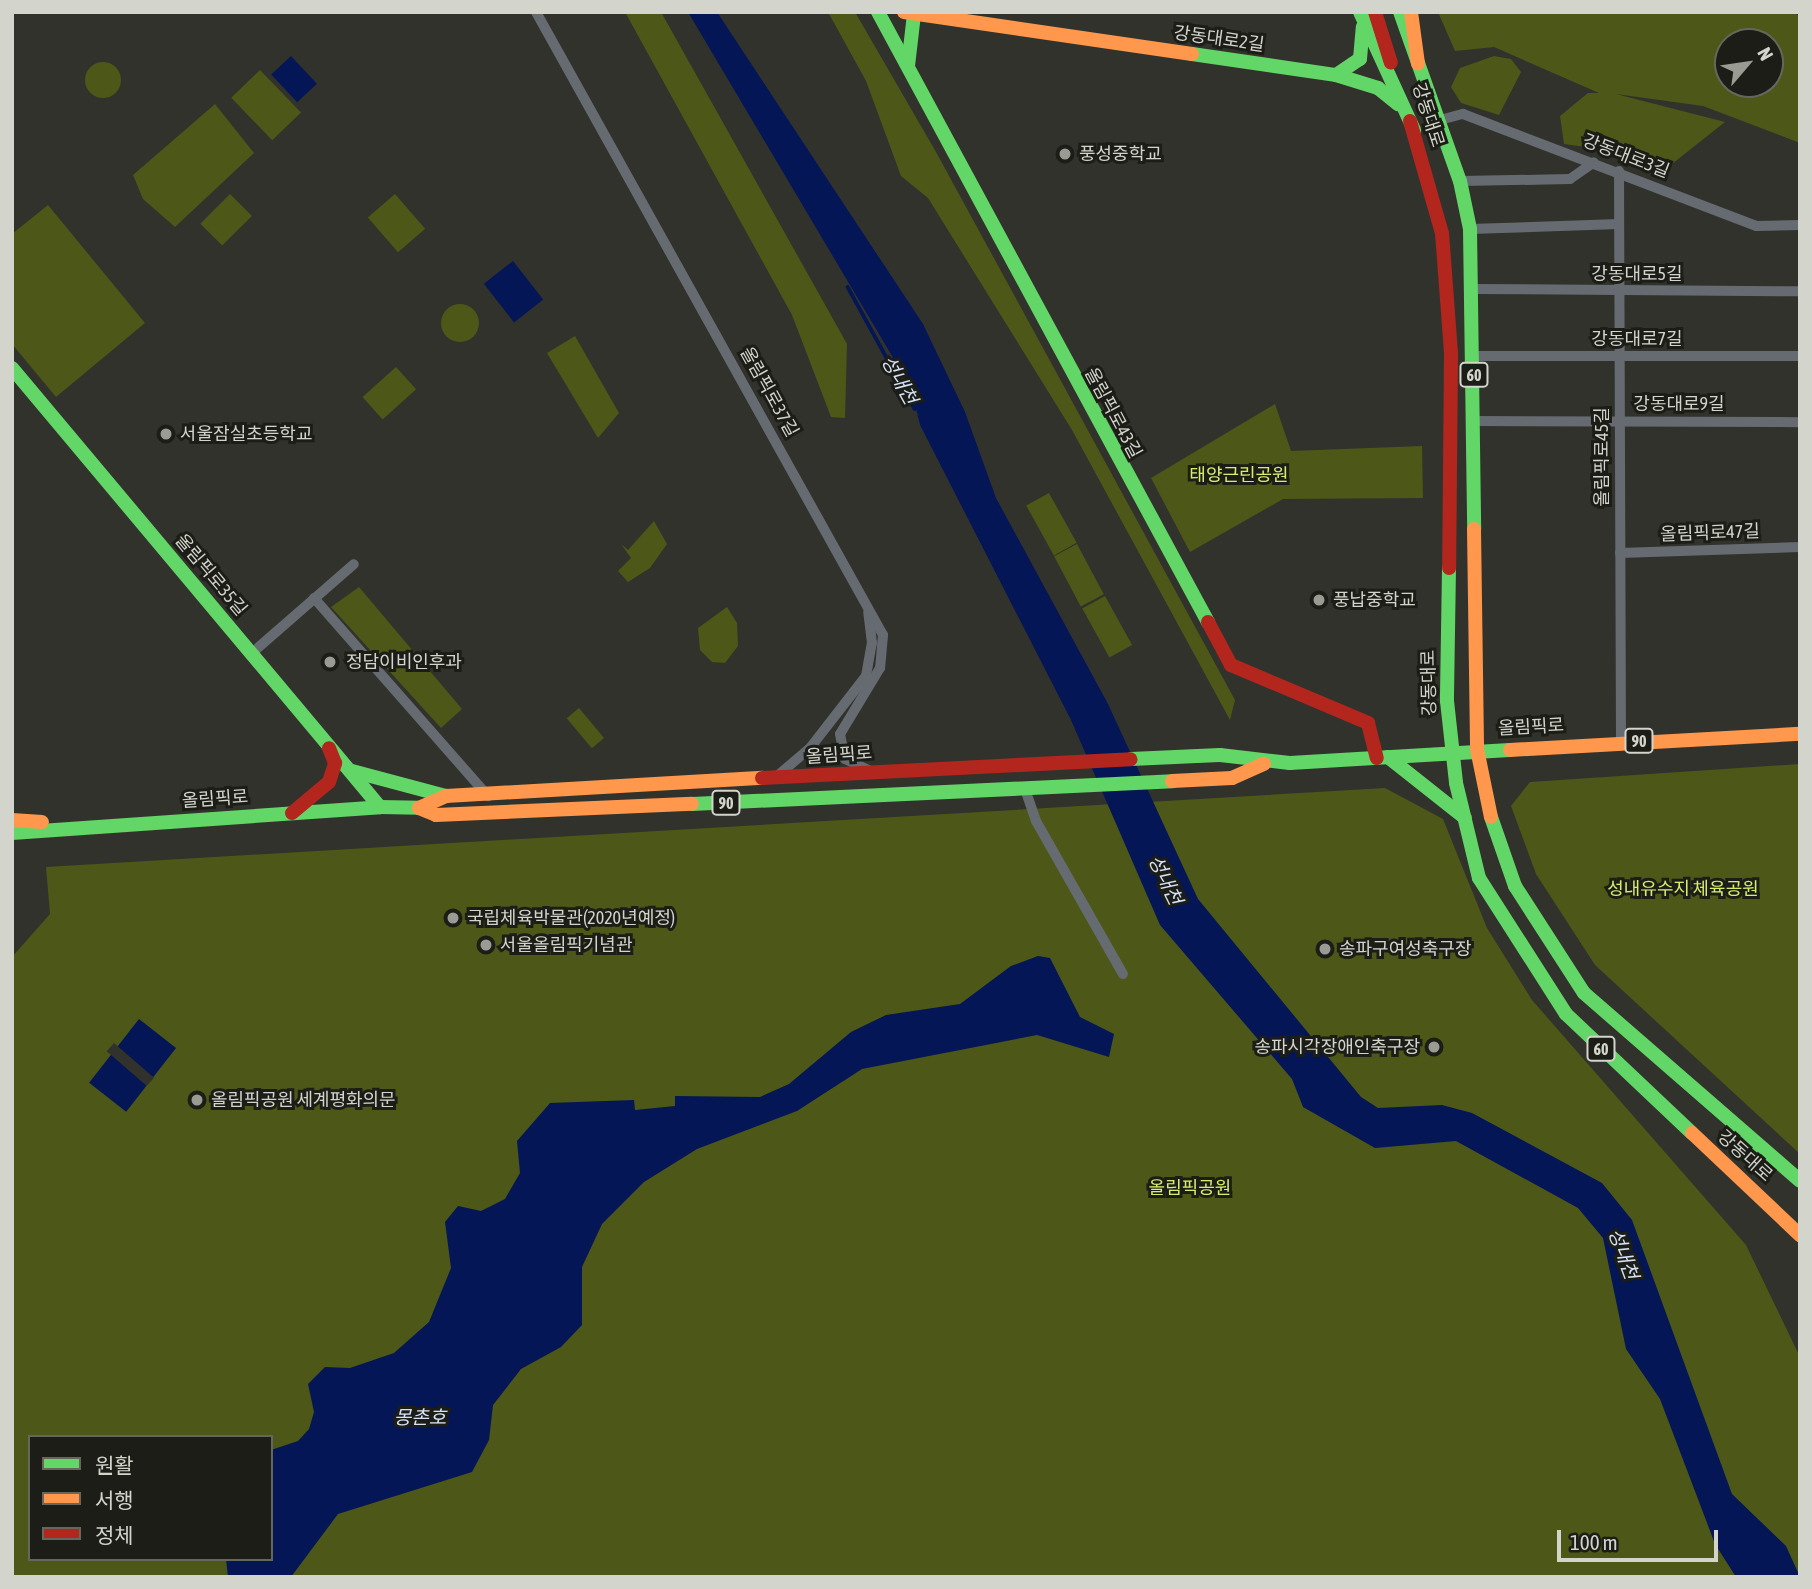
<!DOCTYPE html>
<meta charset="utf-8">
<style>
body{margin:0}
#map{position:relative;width:1812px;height:1589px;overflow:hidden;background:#31322c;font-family:"Asap Condensed","Noto Sans KR",sans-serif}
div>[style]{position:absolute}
.green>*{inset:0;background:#4d5717;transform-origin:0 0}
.round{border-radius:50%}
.water>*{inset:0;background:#041655;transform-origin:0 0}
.pier>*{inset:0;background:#31322c;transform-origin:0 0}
.stream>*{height:3.5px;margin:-1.75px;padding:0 1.75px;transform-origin:1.75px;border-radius:1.75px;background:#041655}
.street>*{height:10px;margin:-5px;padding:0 5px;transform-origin:5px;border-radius:5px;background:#666b72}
.fast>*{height:14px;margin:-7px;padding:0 7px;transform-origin:7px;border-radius:7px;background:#63d668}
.slow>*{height:14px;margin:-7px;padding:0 7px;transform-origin:7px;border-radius:7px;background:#ff974d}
.jam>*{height:14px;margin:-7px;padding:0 7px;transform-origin:7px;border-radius:7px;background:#b3261e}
.dots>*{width:19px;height:19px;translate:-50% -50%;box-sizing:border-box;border:4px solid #1b1d16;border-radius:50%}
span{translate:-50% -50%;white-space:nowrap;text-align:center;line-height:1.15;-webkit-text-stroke:6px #1b1d16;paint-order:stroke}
.shield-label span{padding:2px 5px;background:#1b1d16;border:2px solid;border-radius:5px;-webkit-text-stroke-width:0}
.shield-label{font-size:16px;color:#d3d5cc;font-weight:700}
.street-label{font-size:18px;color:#d3d5cc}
.poi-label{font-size:18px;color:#d3d5cc}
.left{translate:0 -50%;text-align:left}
.right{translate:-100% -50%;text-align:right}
.park-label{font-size:18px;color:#d6ee6b}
.water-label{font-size:19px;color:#d6e2f7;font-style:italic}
.frame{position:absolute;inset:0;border:14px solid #d3d5cc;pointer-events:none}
.legend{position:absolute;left:28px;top:1435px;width:245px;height:126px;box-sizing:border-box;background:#1b1d16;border:2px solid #65675f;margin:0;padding:9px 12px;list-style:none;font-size:21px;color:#d3d5cc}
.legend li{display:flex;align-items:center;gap:14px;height:35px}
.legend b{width:35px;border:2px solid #65675f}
.north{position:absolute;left:1714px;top:28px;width:70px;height:70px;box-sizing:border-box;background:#1b1d16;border:2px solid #65675f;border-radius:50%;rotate:61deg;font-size:19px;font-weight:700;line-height:28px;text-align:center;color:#d3d5cc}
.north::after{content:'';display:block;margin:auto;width:24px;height:32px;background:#9a9c94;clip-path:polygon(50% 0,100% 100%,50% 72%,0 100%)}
.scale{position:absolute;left:1557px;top:1530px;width:161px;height:32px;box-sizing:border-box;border:4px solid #d3d5cc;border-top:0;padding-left:9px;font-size:21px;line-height:24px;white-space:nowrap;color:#d3d5cc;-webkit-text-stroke:5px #1b1d16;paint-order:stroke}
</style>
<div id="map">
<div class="green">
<div style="clip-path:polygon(625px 12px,661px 12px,847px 344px,845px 418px,831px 417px,792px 315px)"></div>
<div style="clip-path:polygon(828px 12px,855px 12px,936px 152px,1235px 700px,1230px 720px,1072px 430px,928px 198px,901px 176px,866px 81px)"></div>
<div style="clip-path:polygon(evenodd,1438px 12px,1792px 12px,1800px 16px,1800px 143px,1703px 106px,1616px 94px,1725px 122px,1658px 175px,1593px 148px,1564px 144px,1560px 116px,1588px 93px,1599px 93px,1494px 47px,1455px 51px,1438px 12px,1728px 42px,1770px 42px,1770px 84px,1728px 84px,1728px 42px)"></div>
<div style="clip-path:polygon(1494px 56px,1511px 59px,1521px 72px,1499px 115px,1461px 103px,1451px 87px,1460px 68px)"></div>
<div class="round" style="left:85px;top:62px;width:36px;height:36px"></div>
<div style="left:260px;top:70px;width:59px;height:40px;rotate:46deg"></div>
<div style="clip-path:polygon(215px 104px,254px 153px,175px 227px,143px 199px,133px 175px)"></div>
<div style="left:230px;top:194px;width:31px;height:42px;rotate:45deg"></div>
<div style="left:395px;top:194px;width:46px;height:36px;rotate:49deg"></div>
<div style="clip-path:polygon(48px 205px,145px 323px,56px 397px,12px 344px,12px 234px)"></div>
<div class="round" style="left:441px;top:304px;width:38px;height:38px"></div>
<div style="clip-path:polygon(575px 336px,619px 413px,598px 438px,547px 353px)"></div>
<div style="left:396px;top:367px;width:30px;height:45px;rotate:48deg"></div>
<div style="clip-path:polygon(1275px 404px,1291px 451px,1422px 446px,1423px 498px,1283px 499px,1190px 552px,1151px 478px)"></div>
<div style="left:1049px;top:493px;width:57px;height:26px;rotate:61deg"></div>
<div style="clip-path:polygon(654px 521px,667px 544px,650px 568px,628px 582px,618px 571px,631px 558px,621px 544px,628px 550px)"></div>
<div style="left:1077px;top:544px;width:57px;height:26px;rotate:62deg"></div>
<div style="clip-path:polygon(359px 587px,462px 709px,441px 728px,331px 607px)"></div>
<div style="left:1105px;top:596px;width:56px;height:26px;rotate:61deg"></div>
<div style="clip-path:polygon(727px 607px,737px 623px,738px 646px,725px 663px,712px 662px,700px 650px,698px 628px)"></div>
<div style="left:579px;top:708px;width:39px;height:16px;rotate:50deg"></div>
<div style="clip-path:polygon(1800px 764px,1800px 1154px,1595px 965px,1536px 874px,1511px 806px,1530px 782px)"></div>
<div style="clip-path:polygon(evenodd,1385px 788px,1443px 819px,1487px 928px,1532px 1000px,1746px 1245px,1800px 1357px,1800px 1577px,12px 1577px,12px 957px,50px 914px,46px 867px,1385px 788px,30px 1437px,271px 1437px,271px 1559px,30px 1559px,30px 1437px)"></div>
</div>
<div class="water">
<div style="clip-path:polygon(688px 12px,717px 12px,923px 324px,965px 412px,996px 498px,1108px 704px,1198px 899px,1361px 1097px,1378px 1108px,1442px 1105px,1472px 1113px,1602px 1183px,1632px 1220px,1732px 1494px,1786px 1546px,1800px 1577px,1736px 1577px,1715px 1544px,1660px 1399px,1626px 1349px,1603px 1238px,1578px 1208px,1456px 1141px,1375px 1148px,1303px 1107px,1292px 1079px,1160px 925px,1071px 720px,920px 425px,911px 388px)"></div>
<div style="left:291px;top:56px;width:38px;height:27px;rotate:47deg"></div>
<div style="left:513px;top:261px;width:49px;height:37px;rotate:52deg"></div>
<div style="clip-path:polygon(1038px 956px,1050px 958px,1080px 1017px,1114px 1034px,1109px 1057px,1037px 1035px,862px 1069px,797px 1111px,697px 1149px,644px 1182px,602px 1224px,582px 1267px,582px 1325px,561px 1347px,521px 1369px,493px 1405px,489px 1440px,472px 1472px,338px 1514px,291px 1577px,228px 1577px,226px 1559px,271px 1559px,271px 1450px,298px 1441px,309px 1429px,314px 1412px,308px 1384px,325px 1367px,350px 1368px,394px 1353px,429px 1322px,451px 1268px,445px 1222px,458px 1206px,481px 1211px,505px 1199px,520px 1173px,517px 1141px,550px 1103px,634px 1100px,635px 1110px,675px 1106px,675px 1096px,760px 1097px,789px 1084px,851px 1032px,886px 1015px,960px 1004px,1011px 966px)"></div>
<div style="left:139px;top:1019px;width:47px;height:81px;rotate:38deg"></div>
</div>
<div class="pier">
<div style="left:114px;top:1043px;width:53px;height:11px;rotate:41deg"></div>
</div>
<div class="stream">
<div style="left:848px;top:287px;width:139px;rotate:61.2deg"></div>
</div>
<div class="street">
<div style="left:536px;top:12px;width:713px;rotate:60.88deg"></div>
<div style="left:883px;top:635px;width:33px;rotate:95deg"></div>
<div style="left:880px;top:668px;width:77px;rotate:121.2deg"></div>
<div style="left:840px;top:734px;width:25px;rotate:79deg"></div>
<div style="left:845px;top:759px;width:26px;rotate:25deg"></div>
<div style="left:1440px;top:120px;width:24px;rotate:-15deg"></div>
<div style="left:1463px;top:114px;width:314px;rotate:20.9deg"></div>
<div style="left:1756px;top:226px;width:44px;rotate:-1.3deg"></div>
<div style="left:1619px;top:171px;width:571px;rotate:89.8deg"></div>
<div style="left:1460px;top:181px;width:110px;rotate:-1deg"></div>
<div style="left:1570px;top:179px;width:29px;rotate:-35deg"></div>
<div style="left:1470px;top:229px;width:149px;rotate:-1.9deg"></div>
<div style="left:1473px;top:289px;width:327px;rotate:0.4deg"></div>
<div style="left:1474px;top:356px;width:326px"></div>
<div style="left:1475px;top:421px;width:325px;rotate:0.2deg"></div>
<div style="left:1620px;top:553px;width:180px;rotate:-1.9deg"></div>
<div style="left:314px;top:598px;width:264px;rotate:48.7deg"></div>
<div style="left:252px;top:653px;width:135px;rotate:-41.1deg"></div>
<div style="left:776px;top:777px;width:45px;rotate:-40.5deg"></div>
<div style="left:810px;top:748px;width:91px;rotate:-52.1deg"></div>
<div style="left:866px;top:676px;width:34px;rotate:-80deg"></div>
<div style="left:872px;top:643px;width:31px;rotate:-97deg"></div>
<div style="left:1025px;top:789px;width:34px;rotate:71deg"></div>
<div style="left:1036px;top:821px;width:176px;rotate:60.4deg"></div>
</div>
<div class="fast">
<div style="left:878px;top:12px;width:694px;rotate:61.59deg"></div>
<div style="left:1360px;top:12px;width:130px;rotate:65.4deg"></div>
<div style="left:1400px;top:12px;width:179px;rotate:70.5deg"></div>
<div style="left:1460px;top:181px;width:49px;rotate:78.2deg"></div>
<div style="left:1470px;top:229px;width:300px;rotate:89.2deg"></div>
<div style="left:1192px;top:54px;width:146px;rotate:8.3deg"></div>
<div style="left:1336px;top:75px;width:44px;rotate:17.2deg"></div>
<div style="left:1378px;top:88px;width:26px;rotate:39deg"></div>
<div style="left:908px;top:66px;width:52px;rotate:-83.4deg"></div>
<div style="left:1336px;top:75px;width:29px;rotate:-34deg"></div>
<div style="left:1360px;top:59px;width:32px;rotate:-85deg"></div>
<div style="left:12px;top:368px;width:573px;rotate:50.03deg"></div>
<div style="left:380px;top:807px;width:39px;rotate:1deg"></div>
<div style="left:1449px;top:568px;width:133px;rotate:90.9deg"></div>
<div style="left:1447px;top:701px;width:82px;rotate:83.7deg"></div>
<div style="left:1456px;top:783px;width:98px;rotate:76.4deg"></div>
<div style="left:1479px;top:878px;width:161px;rotate:57.4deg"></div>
<div style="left:1566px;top:1014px;width:173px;rotate:43.4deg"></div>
<div style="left:1388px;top:757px;width:98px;rotate:38.4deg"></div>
<div style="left:1131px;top:759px;width:89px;rotate:-2.6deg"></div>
<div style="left:1220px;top:755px;width:70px;rotate:6.5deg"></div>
<div style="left:1290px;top:763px;width:220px;rotate:-3.4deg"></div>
<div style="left:352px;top:771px;width:97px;rotate:14.9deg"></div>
<div style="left:692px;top:804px;width:481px;rotate:-2.7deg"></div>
<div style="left:1491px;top:817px;width:73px;rotate:70.8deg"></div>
<div style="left:1515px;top:886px;width:127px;rotate:57.2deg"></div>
<div style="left:1584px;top:993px;width:286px;rotate:41deg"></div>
<div style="left:12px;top:833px;width:369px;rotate:-4deg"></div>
</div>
<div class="slow">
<div style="left:904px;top:12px;width:291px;rotate:8.3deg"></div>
<div style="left:1411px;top:12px;width:52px;rotate:82.3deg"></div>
<div style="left:1474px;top:529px;width:220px;rotate:89.2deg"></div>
<div style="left:1477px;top:749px;width:69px;rotate:78.4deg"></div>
<div style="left:1510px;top:750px;width:290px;rotate:-3.2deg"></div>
<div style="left:1172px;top:781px;width:60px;rotate:-2.9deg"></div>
<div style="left:1232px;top:778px;width:35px;rotate:-24deg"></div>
<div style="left:419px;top:808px;width:30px;rotate:-24deg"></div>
<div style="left:446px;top:796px;width:317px;rotate:-3.3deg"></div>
<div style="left:419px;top:808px;width:18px;rotate:22deg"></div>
<div style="left:436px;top:815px;width:256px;rotate:-2.5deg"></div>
<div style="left:12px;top:820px;width:30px;rotate:4deg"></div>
<div style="left:1692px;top:1133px;width:149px;rotate:43.4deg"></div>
</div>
<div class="jam">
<div style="left:1375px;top:12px;width:53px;rotate:72.6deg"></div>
<div style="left:1410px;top:121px;width:116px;rotate:74.1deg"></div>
<div style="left:1442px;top:233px;width:121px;rotate:85.7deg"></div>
<div style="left:1451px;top:354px;width:214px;rotate:90.5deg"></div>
<div style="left:1208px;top:622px;width:49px;rotate:61.9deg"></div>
<div style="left:1231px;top:665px;width:149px;rotate:22.9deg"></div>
<div style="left:1368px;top:723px;width:36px;rotate:76deg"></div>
<div style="left:762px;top:778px;width:369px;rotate:-2.9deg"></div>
<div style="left:292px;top:813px;width:48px;rotate:-40deg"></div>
<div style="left:329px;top:782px;width:20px;rotate:-72deg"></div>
<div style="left:335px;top:763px;width:16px;rotate:-112deg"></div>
</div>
<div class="dots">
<div style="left:1065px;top:154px;background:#9a9c94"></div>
<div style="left:166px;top:434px;background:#9a9c94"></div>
<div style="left:1319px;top:600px;background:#9a9c94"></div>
<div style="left:330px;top:662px;background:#9a9c94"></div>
<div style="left:453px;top:918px;background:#9a9c94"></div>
<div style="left:486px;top:945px;background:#9a9c94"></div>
<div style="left:1325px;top:949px;background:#9a9c94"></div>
<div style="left:1434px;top:1047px;background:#9a9c94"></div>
<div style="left:197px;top:1100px;background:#9a9c94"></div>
</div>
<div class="shield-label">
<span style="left:1474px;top:375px">60</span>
<span style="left:1639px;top:741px">90</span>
<span style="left:726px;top:803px">90</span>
<span style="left:1601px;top:1049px">60</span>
</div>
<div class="street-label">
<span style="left:1219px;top:39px;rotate:8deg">강동대로2길</span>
<span style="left:1428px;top:115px;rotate:72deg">강동대로</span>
<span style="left:1626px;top:156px;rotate:21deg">강동대로3길</span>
<span style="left:1637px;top:274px">강동대로5길</span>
<span style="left:1637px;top:339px">강동대로7길</span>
<span style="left:769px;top:392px;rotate:61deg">올림픽로37길</span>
<span style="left:1679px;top:404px">강동대로9길</span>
<span style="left:1113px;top:413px;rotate:62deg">올림픽로43길</span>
<span style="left:1602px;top:457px;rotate:-90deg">올림픽로45길</span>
<span style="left:1710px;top:533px;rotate:-2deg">올림픽로47길</span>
<span style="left:211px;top:575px;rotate:50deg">올림픽로35길</span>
<span style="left:1429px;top:683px;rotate:-91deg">강동대로</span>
<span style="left:1531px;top:727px;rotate:-3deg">올림픽로</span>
<span style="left:839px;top:755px;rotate:-4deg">올림픽로</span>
<span style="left:215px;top:799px;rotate:-4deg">올림픽로</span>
<span style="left:1745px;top:1156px;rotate:42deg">강동대로</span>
</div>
<div class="poi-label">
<span class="left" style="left:1079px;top:154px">풍성중학교</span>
<span class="left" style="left:180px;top:434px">서울잠실초등학교</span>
<span class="left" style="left:1333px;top:600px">풍납중학교</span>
<span class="left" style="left:346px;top:662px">정담이비인후과</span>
<span class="left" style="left:467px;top:918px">국립체육박물관(2020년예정)</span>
<span class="left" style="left:500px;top:945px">서울올림픽기념관</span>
<span class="left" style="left:1339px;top:949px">송파구여성축구장</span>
<span class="right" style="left:1420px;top:1047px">송파시각장애인축구장</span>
<span class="left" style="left:211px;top:1100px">올림픽공원 세계평화의문</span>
</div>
<div class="park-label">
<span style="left:1239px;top:475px">태양근린공원</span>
<span style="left:1683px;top:889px">성내유수지 체육공원</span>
<span style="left:1190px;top:1188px">올림픽공원</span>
</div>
<div class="water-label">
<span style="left:899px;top:380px;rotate:61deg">성내천</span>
<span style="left:1165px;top:880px;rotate:64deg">성내천</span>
<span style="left:1623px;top:1254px;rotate:70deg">성내천</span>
<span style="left:420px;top:1418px">몽촌호</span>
</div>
<div class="frame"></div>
<ul class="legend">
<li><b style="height:9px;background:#63d668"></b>원활</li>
<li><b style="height:9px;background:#ff974d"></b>서행</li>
<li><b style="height:9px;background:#b3261e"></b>정체</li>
</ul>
<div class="north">N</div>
<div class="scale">100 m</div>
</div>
